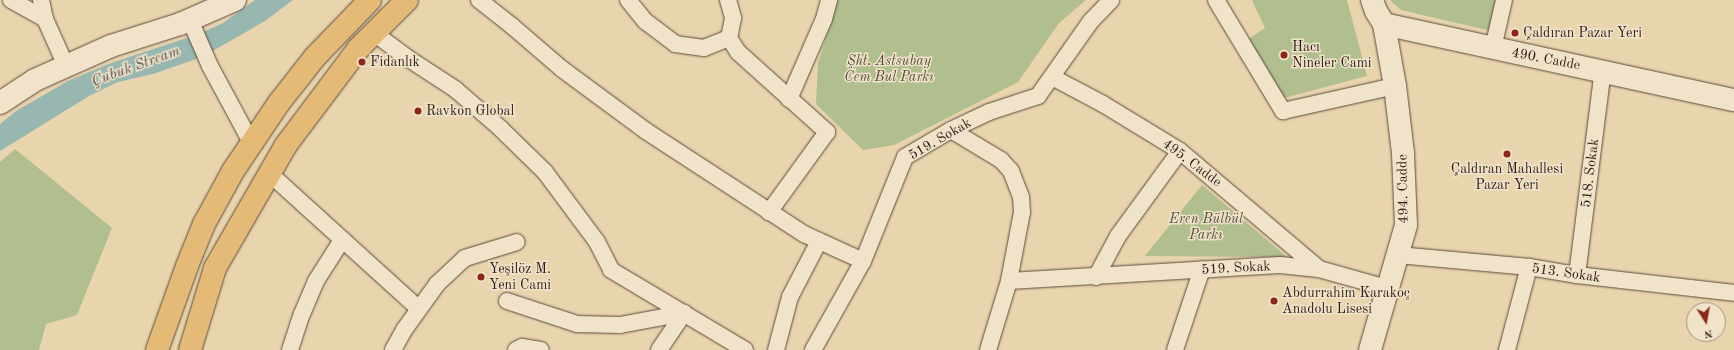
<!DOCTYPE html>
<meta charset="utf-8">
<style>
body{margin:0}
#map{position:relative;width:1734px;height:350px;overflow:hidden;background:#e8d4ad;font-family:"Old Standard TT",serif}
div>[style]{position:absolute}
.green>*{inset:0;background:#b1be8e}
.water>*{inset:0;background:#98b7b1}
.roads{filter:drop-shadow(0 0 1px #5b4a3c) drop-shadow(0 0 1px #5b4a3c)}
.street>*{height:16px;margin:-8px;padding:0 8px;transform-origin:8px;border-radius:8px;background:#f0e3ca}
.secondary>*{height:22px;margin:-11px;padding:0 11px;transform-origin:11px;border-radius:11px;background:#f0e3ca}
.highway>*{height:22px;margin:-11px;padding:0 11px;transform-origin:11px;border-radius:11px;background:#e4ba76}
.dots>*{width:11px;height:11px;translate:-50% -50%;box-sizing:border-box;border:2px solid #f0e3ca;border-radius:50%}
span{translate:-50% -50%;white-space:nowrap;text-align:center;line-height:1.15;-webkit-text-stroke:3px #f0e3ca;paint-order:stroke}
.poi-label{font-size:14px;color:#2c1c16}
.left{translate:0 -50%;text-align:left}
.street-label{font-size:14px;color:#2c1c16}
.park-label{font-size:14px;color:#544d3a;font-style:italic}
.water-label{font-size:15px;color:#4c4a44;font-style:italic}
.north{position:absolute;left:1686px;top:302px;width:40px;height:40px;box-sizing:border-box;background:#f0e3ca;border:1px solid #a29382;border-radius:50%;rotate:169deg;font-size:11px;font-weight:700;line-height:16px;text-align:center;color:#2c1c16}
.north::after{content:'';display:block;margin:auto;width:14px;height:18px;background:#8f2418;clip-path:polygon(50% 0,100% 100%,50% 72%,0 100%)}
</style>
<div id="map">
<div class="green">
<div style="clip-path:polygon(838px 0,1086px 0,1059px 23px,1018px 82px,894px 145px,863px 150px,816px 104px,818px 63px)"></div>
<div style="clip-path:polygon(1252px 0,1347px 0,1367px 76px,1284px 98px,1247px 40px,1265px 28px)"></div>
<div style="clip-path:polygon(1390px 0,1500px 0,1491px 31px,1401px 10px)"></div>
<div style="clip-path:polygon(15px 149px,112px 228px,77px 315px,46px 324px,39px 350px,0 350px,0 162px)"></div>
<div style="clip-path:polygon(1202px 185px,1287px 257px,1145px 256px)"></div>
</div>
<div class="water">
<div style="clip-path:polygon(255px 0,293px 0,265px 21px,202px 57px,153px 74px,118px 82px,89px 96px,0 151px,0 124px,16px 111px,68px 81px,111px 63px,196px 35px,223px 23px)"></div>
</div>
<div class="roads">
<div class="street">
<div style="left:11px;top:0;width:39px;rotate:29deg"></div>
<div style="left:45px;top:19px;width:51px;rotate:65.9deg"></div>
<div style="left:41px;top:0;width:19px;rotate:78deg"></div>
<div style="left:479px;top:0;width:42px;rotate:38.2deg"></div>
<div style="left:512px;top:26px;width:66px;rotate:40.7deg"></div>
<div style="left:562px;top:69px;width:104px;rotate:36.4deg"></div>
<div style="left:646px;top:131px;width:189px;rotate:33.1deg"></div>
<div style="left:804px;top:234px;width:65px;rotate:24.6deg"></div>
<div style="left:628px;top:0;width:27px;rotate:51deg"></div>
<div style="left:645px;top:21px;width:38px;rotate:37deg"></div>
<div style="left:675px;top:44px;width:29px;rotate:8deg"></div>
<div style="left:704px;top:48px;width:27px;rotate:-22deg"></div>
<div style="left:728px;top:0;width:19px;rotate:74deg"></div>
<div style="left:733px;top:18px;width:20px;rotate:101deg"></div>
<div style="left:729px;top:38px;width:17px;rotate:57deg"></div>
<div style="left:738px;top:52px;width:120px;rotate:42deg"></div>
<div style="left:827px;top:132px;width:99px;rotate:125.9deg"></div>
<div style="left:1216px;top:0;width:130px;rotate:58.9deg"></div>
<div style="left:1283px;top:111px;width:115px;rotate:-12.6deg"></div>
<div style="left:190px;top:20px;width:50px;rotate:66.5deg"></div>
<div style="left:210px;top:66px;width:86px;rotate:61.7deg"></div>
<div style="left:374px;top:33px;width:44px;rotate:36.6deg"></div>
<div style="left:409px;top:59px;width:55px;rotate:33.1deg"></div>
<div style="left:455px;top:89px;width:60px;rotate:40.9deg"></div>
<div style="left:500px;top:128px;width:63px;rotate:44.4deg"></div>
<div style="left:545px;top:172px;width:87px;rotate:53.4deg"></div>
<div style="left:597px;top:242px;width:31px;rotate:63deg"></div>
<div style="left:611px;top:270px;width:156px;rotate:30.8deg"></div>
<div style="left:1493px;top:48px;width:49px;rotate:-77.1deg"></div>
<div style="left:1052px;top:77px;width:58px;rotate:27.9deg"></div>
<div style="left:1103px;top:104px;width:90px;rotate:31.4deg"></div>
<div style="left:1180px;top:151px;width:182px;rotate:40.3deg"></div>
<div style="left:789px;top:99px;width:87px;rotate:-66.4deg"></div>
<div style="left:824px;top:19px;width:20px;rotate:-75deg"></div>
<div style="left:951px;top:130px;width:58px;rotate:31deg"></div>
<div style="left:1001px;top:160px;width:15px;rotate:48deg"></div>
<div style="left:1011px;top:171px;width:28px;rotate:69deg"></div>
<div style="left:1021px;top:197px;width:15px;rotate:86deg"></div>
<div style="left:1022px;top:212px;width:70px;rotate:100.7deg"></div>
<div style="left:1009px;top:281px;width:72px;rotate:106.9deg"></div>
<div style="left:269px;top:173px;width:202px;rotate:42.2deg"></div>
<div style="left:1398px;top:255px;width:132px;rotate:5.2deg"></div>
<div style="left:1529px;top:267px;width:49px;rotate:9.5deg"></div>
<div style="left:1577px;top:275px;width:158px;rotate:6.5deg"></div>
<div style="left:1577px;top:275px;width:207px;rotate:-82.8deg"></div>
<div style="left:1096px;top:277px;width:47px;rotate:-61.8deg"></div>
<div style="left:1118px;top:236px;width:105px;rotate:-53.9deg"></div>
<div style="left:1009px;top:281px;width:271px;rotate:-3.4deg"></div>
<div style="left:1280px;top:265px;width:39px;rotate:6deg"></div>
<div style="left:1319px;top:269px;width:71px;rotate:15.6deg"></div>
<div style="left:507px;top:301px;width:74px;rotate:18.2deg"></div>
<div style="left:577px;top:324px;width:43px;rotate:1.3deg"></div>
<div style="left:620px;top:325px;width:65px;rotate:-10.6deg"></div>
<div style="left:290px;top:350px;width:38px;rotate:-72deg"></div>
<div style="left:302px;top:314px;width:36px;rotate:-67deg"></div>
<div style="left:316px;top:281px;width:49px;rotate:-57.6deg"></div>
<div style="left:393px;top:350px;width:23px;rotate:-61deg"></div>
<div style="left:404px;top:330px;width:57px;rotate:-54.3deg"></div>
<div style="left:437px;top:284px;width:38px;rotate:-43deg"></div>
<div style="left:465px;top:258px;width:54px;rotate:-17.1deg"></div>
<div style="left:516px;top:350px;width:7px;rotate:-27deg"></div>
<div style="left:522px;top:347px;width:19px;rotate:9deg"></div>
<div style="left:659px;top:350px;width:45px;rotate:-56deg"></div>
<div style="left:776px;top:350px;width:55px;rotate:-75.2deg"></div>
<div style="left:790px;top:297px;width:63px;rotate:-62.6deg"></div>
<div style="left:813px;top:350px;width:102px;rotate:-60.7deg"></div>
<div style="left:863px;top:261px;width:112px;rotate:-68deg"></div>
<div style="left:905px;top:157px;width:53px;rotate:-30.4deg"></div>
<div style="left:951px;top:130px;width:42px;rotate:-25.3deg"></div>
<div style="left:989px;top:112px;width:52px;rotate:-18.1deg"></div>
<div style="left:1038px;top:96px;width:92px;rotate:-54.8deg"></div>
<div style="left:1091px;top:21px;width:29px;rotate:-46deg"></div>
<div style="left:1175px;top:350px;width:85px;rotate:-71.6deg"></div>
<div style="left:1507px;top:350px;width:86px;rotate:-75.2deg"></div>
</div>
<div class="secondary">
<div style="left:1384px;top:24px;width:358px;rotate:12.3deg"></div>
<div style="left:0;top:103px;width:42px;rotate:-33.3deg"></div>
<div style="left:35px;top:80px;width:83px;rotate:-24.1deg"></div>
<div style="left:111px;top:46px;width:72px;rotate:-17.7deg"></div>
<div style="left:180px;top:24px;width:60px;rotate:-23.6deg"></div>
<div style="left:1370px;top:350px;width:130px;rotate:-73.9deg"></div>
<div style="left:1406px;top:225px;width:72px;rotate:-92.4deg"></div>
<div style="left:1403px;top:153px;width:67px;rotate:-96.8deg"></div>
<div style="left:1395px;top:86px;width:63px;rotate:-100.1deg"></div>
<div style="left:1384px;top:24px;width:15px;rotate:-122deg"></div>
<div style="left:1376px;top:11px;width:12px;rotate:-110deg"></div>
</div>
<div class="highway">
<div style="left:157px;top:350px;width:89px;rotate:-70.3deg"></div>
<div style="left:187px;top:266px;width:45px;rotate:-68deg"></div>
<div style="left:204px;top:224px;width:60px;rotate:-61.3deg"></div>
<div style="left:233px;top:171px;width:81px;rotate:-56.1deg"></div>
<div style="left:278px;top:104px;width:60px;rotate:-51.8deg"></div>
<div style="left:315px;top:57px;width:79px;rotate:-46deg"></div>
<div style="left:190px;top:350px;width:86px;rotate:-73deg"></div>
<div style="left:215px;top:268px;width:142px;rotate:-60deg"></div>
<div style="left:286px;top:145px;width:120px;rotate:-53.1deg"></div>
<div style="left:358px;top:49px;width:69px;rotate:-45deg"></div>
</div>
</div>
<div class="dots">
<div style="left:1515px;top:33px;background:#8f2418"></div>
<div style="left:1284px;top:55px;background:#8f2418"></div>
<div style="left:362px;top:62px;background:#8f2418"></div>
<div style="left:418px;top:111px;background:#8f2418"></div>
<div style="left:1507px;top:154px;background:#8f2418"></div>
<div style="left:481px;top:277px;background:#8f2418"></div>
<div style="left:1274px;top:301px;background:#8f2418"></div>
</div>
<div class="poi-label">
<span class="left" style="left:1523px;top:33px">Çaldıran Pazar Yeri</span>
<span class="left" style="left:1292px;top:55px">Hacı<br>Nineler Cami</span>
<span class="left" style="left:370px;top:62px">Fidanlık</span>
<span class="left" style="left:426px;top:111px">Ravkon Global</span>
<span style="left:1507px;top:177px">Çaldıran Mahallesi<br>Pazar Yeri</span>
<span class="left" style="left:489px;top:277px">Yeşilöz M.<br>Yeni Cami</span>
<span class="left" style="left:1282px;top:301px">Abdurrahim Karakoç<br>Anadolu Lisesi</span>
</div>
<div class="street-label">
<span style="left:1546px;top:59px;rotate:11deg">490. Cadde</span>
<span style="left:940px;top:139px;rotate:-30deg">519. Sokak</span>
<span style="left:1192px;top:163px;rotate:37deg">495. Cadde</span>
<span style="left:1590px;top:173px;rotate:-83deg">518. Sokak</span>
<span style="left:1403px;top:189px;rotate:-91deg">494. Cadde</span>
<span style="left:1236px;top:268px;rotate:-3deg">519. Sokak</span>
<span style="left:1566px;top:273px;rotate:8deg">513. Sokak</span>
</div>
<div class="park-label">
<span style="left:889px;top:69px">Şht. Astsubay<br>Cem Bul Parkı</span>
<span style="left:1206px;top:227px">Eren Bülbül<br>Parkı</span>
</div>
<div class="water-label">
<span style="left:136px;top:67px;rotate:-20deg">Çubuk Stream</span>
</div>
<div class="north">N</div>
</div>
